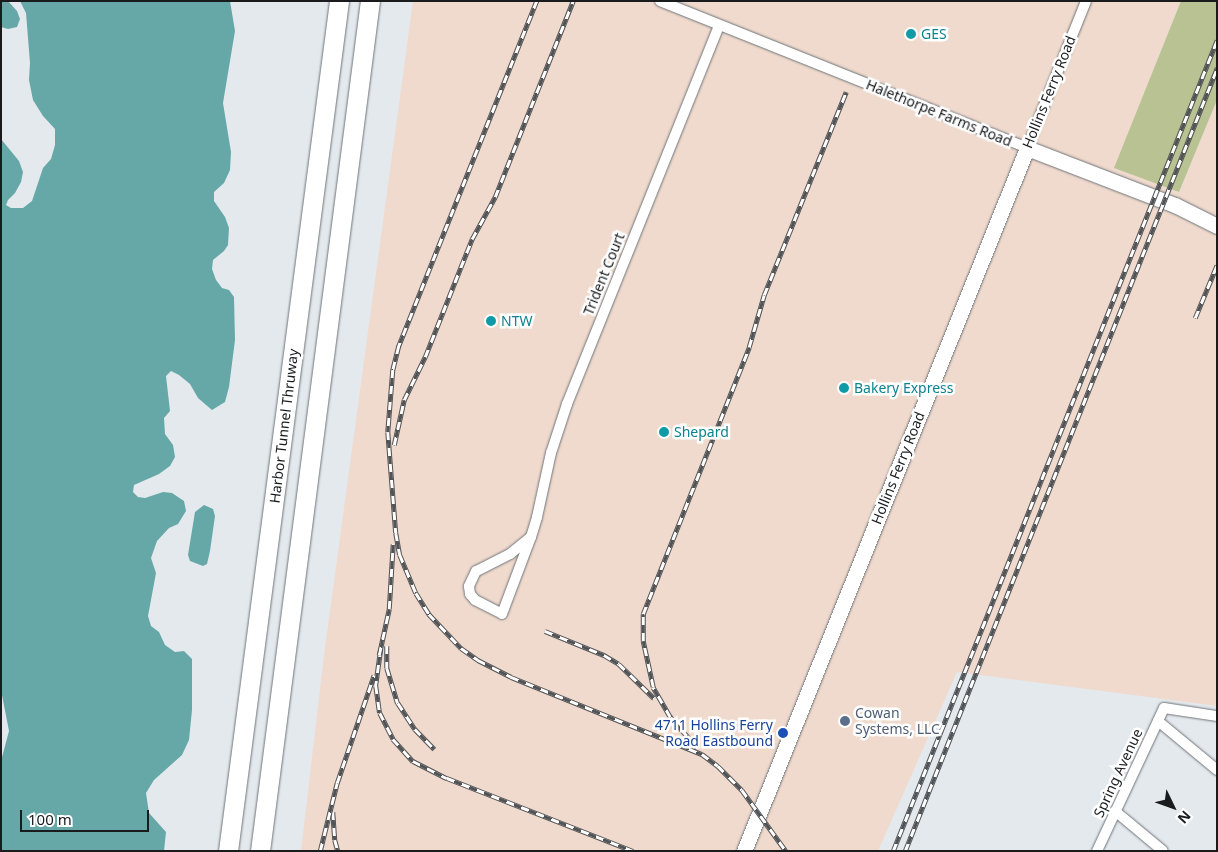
<!DOCTYPE html>
<style>
body{margin:0}
#map{position:relative;width:1218px;height:852px;overflow:hidden;background:#e4e9ee;font-family:"Noto Sans",sans-serif}
div>[style]{position:absolute}
.industrial>*{inset:0;background:#f0dacd}
.green>*{inset:0;background:#b8c292}
.water>*{inset:0;background:#66a8a8}
.roads{filter:drop-shadow(0 0 1px #6f7479) drop-shadow(0 0 1px #6f7479)}
.street>*{height:10px;margin:-5px;padding:0 5px;transform-origin:5px;border-radius:5px;background:#fff}
.secondary>*{height:15px;margin:-7.5px;padding:0 7.5px;transform-origin:7.5px;border-radius:7.5px;background:#fff}
.highway>*{height:19px;margin:-9.5px;padding:0 9.5px;transform-origin:9.5px;border-radius:9.5px;background:#fff}
.rail>*{height:4.5px;margin-top:-2.25px;transform-origin:0;background:repeating-linear-gradient(90deg,#fff 0 8px,#515457 0 16px);box-sizing:border-box;border-block:1px solid #515457}
.dots>*{width:14px;height:14px;translate:-50% -50%;box-sizing:border-box;border:2px solid #fff;border-radius:50%}
span{translate:-50% -50%;white-space:nowrap;text-align:center;line-height:1.15;-webkit-text-stroke:5px #fff;paint-order:stroke}
.culture-label{font-size:14px;color:#0d838f}
.left{translate:0 -50%;text-align:left}
.street-label{font-size:14px;color:#191b1d}
.service-label{font-size:14px;color:#4e5e75}
.transit-label{font-size:14px;color:#164399}
.right{translate:-100% -50%;text-align:right}
.frame{position:absolute;inset:0;border:2px solid #191b1d;pointer-events:none}
.north{position:absolute;left:1148px;top:782px;width:50px;height:50px;-webkit-text-stroke:4px #fff;paint-order:stroke;rotate:132deg;font-size:14px;font-weight:700;line-height:20px;text-align:center;color:#191b1d}
.north::after{content:'';display:block;margin:auto;width:18px;height:22px;background:#191b1d;clip-path:polygon(50% 0,100% 100%,50% 72%,0 100%)}
.scale{position:absolute;left:20px;top:810px;width:129px;height:22px;box-sizing:border-box;border:2px solid #191b1d;border-top:0;padding-left:6px;font-size:15px;line-height:18px;white-space:nowrap;color:#191b1d;-webkit-text-stroke:4px #fff;paint-order:stroke}
</style>
<div id="map">
<div class="industrial">
<div style="clip-path:polygon(413px 1px,1181px 1px,1115px 168px,1179px 192px,1217px 100px,1217px 706px,957px 672px,878px 851px,301px 851px,324px 655px)"></div>
</div>
<div class="green">
<div style="clip-path:polygon(1181px 1px,1217px 1px,1217px 100px,1179px 192px,1114px 168px)"></div>
</div>
<div class="water">
<div style="clip-path:polygon(1px 1px,8px 1px,17px 11px,20px 19px,17px 27px,8px 29px,1px 27px)"></div>
<div style="clip-path:polygon(20px 1px,230px 1px,235px 31px,223px 103px,231px 152px,230px 170px,224px 183px,214px 192px,214px 201px,225px 217px,229px 228px,228px 245px,224px 251px,213px 260px,212px 269px,216px 280px,222px 288px,229px 290px,234px 297px,235px 340px,229px 387px,225px 402px,212px 410px,198px 398px,190px 384px,179px 375px,171px 371px,166px 376px,170px 411px,164px 418px,165px 434px,173px 445px,175px 457px,170px 466px,159px 474px,134px 485px,133px 492px,138px 497px,145px 498px,163px 492px,172px 493px,184px 501px,186px 511px,178px 524px,169px 528px,157px 541px,151px 558px,156px 573px,148px 616px,151px 626px,159px 632px,165px 645px,175px 652px,184px 651px,192px 659px,192px 710px,189px 740px,182px 755px,154px 780px,146px 793px,149px 813px,166px 832px,164px 851px,1px 851px,1px 761px,9px 731px,1px 690px,1px 139px,19px 161px,23px 172px,21px 182px,15px 193px,8px 200px,6px 205px,11px 208px,23px 208px,32px 201px,43px 168px,51px 159px,55px 145px,55px 129px,43px 116px,33px 100px,29px 80px,30px 63px,26px 13px)"></div>
<div style="clip-path:polygon(204px 505px,213px 509px,215px 516px,210px 551px,207px 564px,203px 566px,190px 561px,188px 555px,195px 512px)"></div>
</div>
<div class="roads">
<div class="street">
<div style="left:660px;top:1px;width:395px;rotate:21.8deg"></div>
<div style="left:1027px;top:148px;width:158px;rotate:-68.1deg"></div>
<div style="left:531px;top:537px;width:27px;rotate:141deg"></div>
<div style="left:510px;top:554px;width:38px;rotate:153deg"></div>
<div style="left:476px;top:571px;width:17px;rotate:115deg"></div>
<div style="left:469px;top:586px;width:8px;rotate:83deg"></div>
<div style="left:470px;top:594px;width:8px;rotate:50deg"></div>
<div style="left:475px;top:600px;width:30px;rotate:27deg"></div>
<div style="left:502px;top:614px;width:82px;rotate:-69.4deg"></div>
<div style="left:531px;top:537px;width:21px;rotate:-73deg"></div>
<div style="left:537px;top:517px;width:66px;rotate:-77.7deg"></div>
<div style="left:551px;top:453px;width:52px;rotate:-71.9deg"></div>
<div style="left:567px;top:404px;width:407px;rotate:-68.1deg"></div>
<div style="left:1158px;top:721px;width:77px;rotate:39.7deg"></div>
<div style="left:1115px;top:811px;width:62px;rotate:39.8deg"></div>
<div style="left:1097px;top:851px;width:158px;rotate:-64.9deg"></div>
<div style="left:1164px;top:708px;width:54px;rotate:8.6deg"></div>
</div>
<div class="secondary">
<div style="left:744px;top:851px;width:758px;rotate:-68.07deg"></div>
<div style="left:1027px;top:148px;width:159px;rotate:21.1deg"></div>
<div style="left:1175px;top:205px;width:47px;rotate:26.6deg"></div>
</div>
<div class="highway">
<div style="left:228px;top:851px;width:857px;rotate:-82.56deg"></div>
<div style="left:260px;top:851px;width:857px;rotate:-82.63deg"></div>
</div>
</div>
<div class="rail">
<div style="left:537px;top:1px;width:372px;rotate:111.8deg"></div>
<div style="left:399px;top:346px;width:25px;rotate:104deg"></div>
<div style="left:393px;top:370px;width:62px;rotate:94.6deg"></div>
<div style="left:388px;top:432px;width:101px;rotate:85.5deg"></div>
<div style="left:396px;top:533px;width:22px;rotate:80deg"></div>
<div style="left:400px;top:555px;width:41px;rotate:67.2deg"></div>
<div style="left:416px;top:593px;width:25px;rotate:58deg"></div>
<div style="left:429px;top:614px;width:47px;rotate:46.7deg"></div>
<div style="left:461px;top:648px;width:21px;rotate:35deg"></div>
<div style="left:478px;top:660px;width:37px;rotate:27deg"></div>
<div style="left:511px;top:677px;width:206px;rotate:22deg"></div>
<div style="left:702px;top:754px;width:20px;rotate:37deg"></div>
<div style="left:718px;top:766px;width:34px;rotate:45deg"></div>
<div style="left:742px;top:790px;width:75px;rotate:54.2deg"></div>
<div style="left:1195px;top:318px;width:57px;rotate:-67.5deg"></div>
<div style="left:394px;top:445px;width:46px;rotate:-77.5deg"></div>
<div style="left:404px;top:400px;width:48px;rotate:-64deg"></div>
<div style="left:425px;top:357px;width:127px;rotate:-68.3deg"></div>
<div style="left:472px;top:239px;width:48px;rotate:-61.3deg"></div>
<div style="left:495px;top:197px;width:211px;rotate:-68.3deg"></div>
<div style="left:545px;top:631px;width:64px;rotate:22.1deg"></div>
<div style="left:604px;top:655px;width:17px;rotate:31deg"></div>
<div style="left:619px;top:664px;width:49px;rotate:44.2deg"></div>
<div style="left:387px;top:646px;width:22px;rotate:90deg"></div>
<div style="left:387px;top:668px;width:37px;rotate:73deg"></div>
<div style="left:398px;top:703px;width:31px;rotate:57deg"></div>
<div style="left:415px;top:729px;width:28px;rotate:46deg"></div>
<div style="left:381px;top:649px;width:37px;rotate:98deg"></div>
<div style="left:376px;top:686px;width:27px;rotate:82deg"></div>
<div style="left:380px;top:713px;width:29px;rotate:63deg"></div>
<div style="left:393px;top:739px;width:30px;rotate:48deg"></div>
<div style="left:413px;top:761px;width:38px;rotate:27deg"></div>
<div style="left:447px;top:778px;width:200px;rotate:21.4deg"></div>
<div style="left:379px;top:655px;width:47px;rotate:-77.7deg"></div>
<div style="left:389px;top:609px;width:65px;rotate:-86.5deg"></div>
<div style="left:697px;top:748px;width:41px;rotate:-131.1deg"></div>
<div style="left:670px;top:717px;width:34px;rotate:-120deg"></div>
<div style="left:653px;top:687px;width:47px;rotate:-102.3deg"></div>
<div style="left:643px;top:641px;width:27px;rotate:-90deg"></div>
<div style="left:643px;top:614px;width:287px;rotate:-68.3deg"></div>
<div style="left:749px;top:347px;width:54px;rotate:-73.9deg"></div>
<div style="left:764px;top:295px;width:219px;rotate:-68deg"></div>
<div style="left:333px;top:812px;width:28px;rotate:86deg"></div>
<div style="left:335px;top:840px;width:11px;rotate:75deg"></div>
<div style="left:320px;top:851px;width:70px;rotate:-76deg"></div>
<div style="left:337px;top:783px;width:114px;rotate:-71.1deg"></div>
<div style="left:893px;top:851px;width:873px;rotate:-68.22deg"></div>
<div style="left:905px;top:851px;width:843px;rotate:-68.27deg"></div>
</div>
<div class="dots">
<div style="left:911px;top:34px;background:#0f9aa8"></div>
<div style="left:491px;top:321px;background:#0f9aa8"></div>
<div style="left:844px;top:388px;background:#0f9aa8"></div>
<div style="left:664px;top:432px;background:#0f9aa8"></div>
<div style="left:845px;top:721px;background:#5c6f8a"></div>
<div style="left:783px;top:733px;background:#1a4fb4"></div>
</div>
<div class="culture-label">
<span class="left" style="left:921px;top:34px">GES</span>
<span class="left" style="left:501px;top:321px">NTW</span>
<span class="left" style="left:854px;top:388px">Bakery Express</span>
<span class="left" style="left:674px;top:432px">Shepard</span>
</div>
<div class="street-label">
<span style="left:1049px;top:92px;rotate:-68deg">Hollins Ferry Road</span>
<span style="left:939px;top:113px;rotate:22deg">Halethorpe Farms Road</span>
<span style="left:604px;top:274px;rotate:-68deg">Trident Court</span>
<span style="left:284px;top:426px;rotate:-83deg">Harbor Tunnel Thruway</span>
<span style="left:898px;top:468px;rotate:-68deg">Hollins Ferry Road</span>
<span style="left:1118px;top:773px;rotate:-65deg">Spring Avenue</span>
</div>
<div class="service-label">
<span class="left" style="left:855px;top:721px">Cowan<br>Systems, LLC</span>
</div>
<div class="transit-label">
<span class="right" style="left:773px;top:733px">4711 Hollins Ferry<br>Road Eastbound</span>
</div>
<div class="frame"></div>
<div class="north">N</div>
<div class="scale">100 m</div>
</div>
